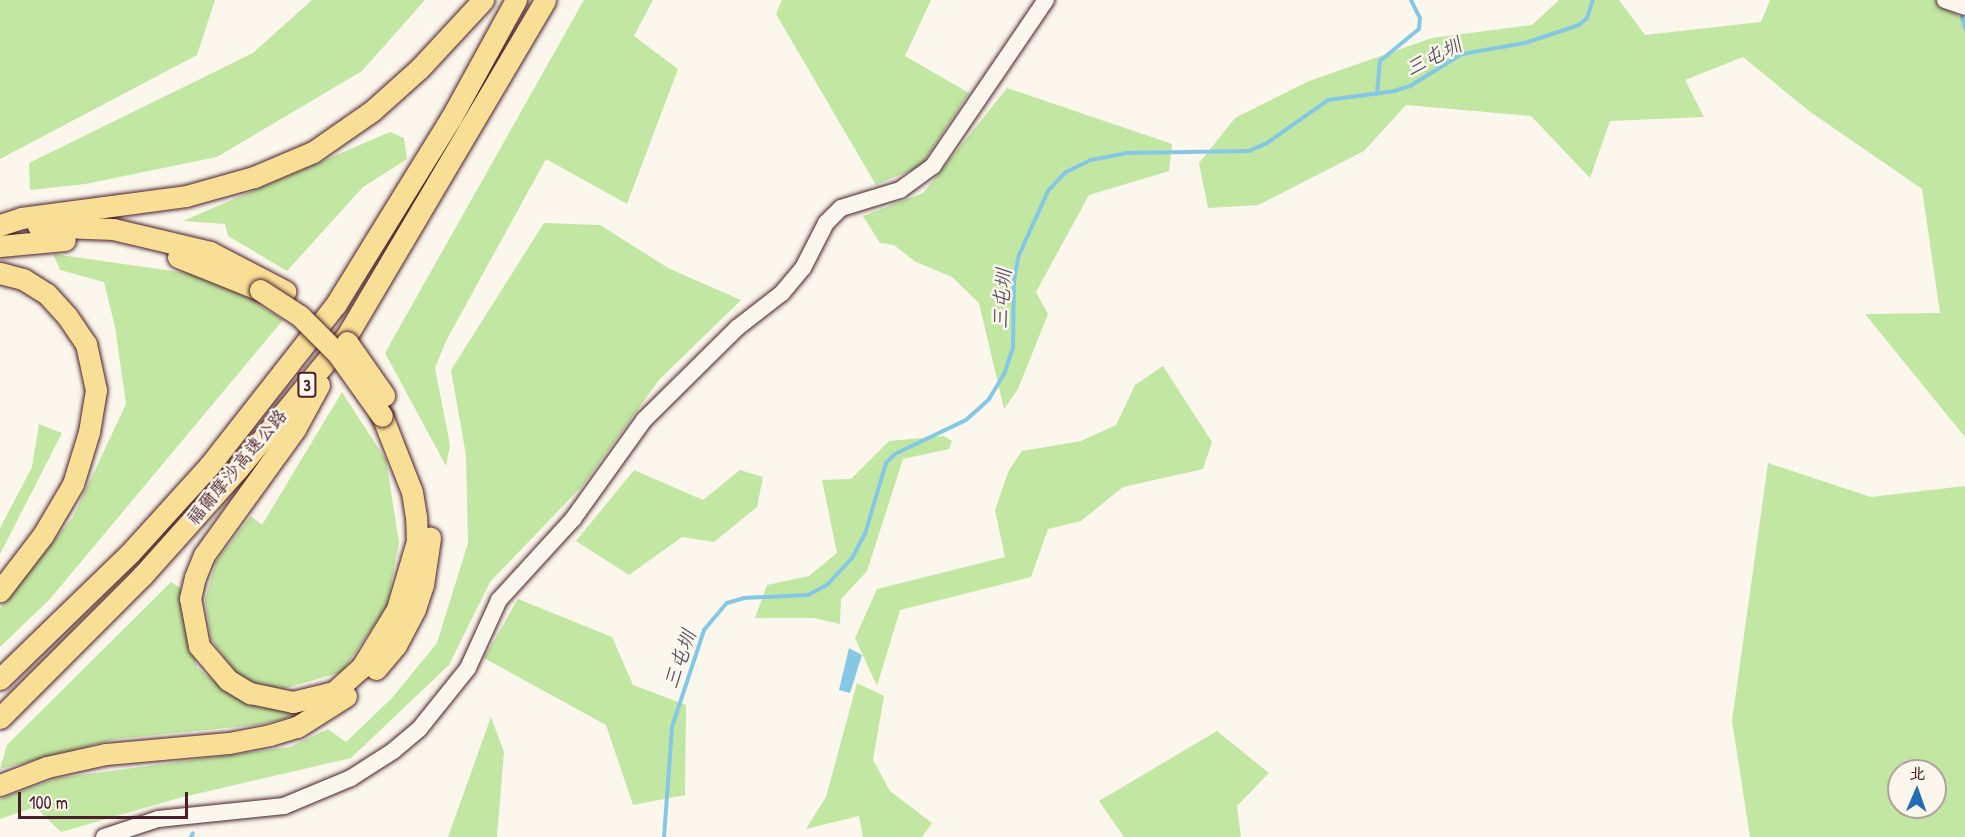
<!DOCTYPE html>
<meta charset="utf-8">
<style>
body{margin:0}
#map{position:relative;width:1965px;height:837px;overflow:hidden;background:#fbf7ec;font-family:"Patrick Hand","LXGW WenKai TC",sans-serif}
div>[style]{position:absolute}
.green>*{inset:0;background:#c2e7a2}
.water>*{inset:0;background:#85c8e6}
.stream>*{height:4px;margin:-2px;padding:0 2px;transform-origin:2px;border-radius:2px;background:#85c8e6}
.roads{filter:drop-shadow(0 0 2px #4a1f2b) drop-shadow(0 0 2px #4a1f2b)}
.secondary>*{height:16px;margin:-8px;padding:0 8px;transform-origin:8px;border-radius:8px;background:#fbf7ec}
.highway>*{height:21px;margin:-10.5px;padding:0 10.5px;transform-origin:10.5px;border-radius:10.5px;background:#f9df96}
.bridges{filter:drop-shadow(0 0 2px #4a1f2b) drop-shadow(0 0 2px #4a1f2b)}
.highway-bridge>*{height:21px;margin:-10.5px;padding:0 10.5px;transform-origin:10.5px;border-radius:10.5px;background:#f9df96}
span{translate:-50% -50%;white-space:nowrap;text-align:center;line-height:1.15;-webkit-text-stroke:5px #fbf7ec;paint-order:stroke}
.shield-label span{padding:2px 4px;background:#fbf7ec;border:2px solid;border-radius:4px;-webkit-text-stroke-width:0}
.shield-label{font-size:16px;color:#4a1f2b;font-weight:700}
.street-label{font-size:18px;color:#4a1f2b}
.water-label{font-size:20px;color:#5c5263;font-style:italic}
.north{position:absolute;left:1887px;top:759px;width:60px;height:60px;box-sizing:border-box;background:#fbf7ec;border:2px solid #b4a19f;border-radius:50%;rotate:2deg;font-size:16px;font-weight:700;line-height:24px;text-align:center;color:#4a1f2b}
.north::after{content:'';display:block;margin:auto;width:21px;height:27px;background:#1f6fb2;clip-path:polygon(50% 0,100% 100%,50% 72%,0 100%)}
.scale{position:absolute;left:18px;top:792px;width:170px;height:27px;box-sizing:border-box;border:3px solid #4a1f2b;border-top:0;padding-left:8px;font-size:18px;line-height:21px;white-space:nowrap;color:#4a1f2b;-webkit-text-stroke:4px #fbf7ec;paint-order:stroke}
</style>
<div id="map">
<div class="green">
<div style="clip-path:polygon(0 0,215px 0,197px 55px,0 159px)"></div>
<div style="clip-path:polygon(312px 0,425px 0,362px 71px,217px 157px,85px 184px,30px 190px,29px 163px,253px 53px)"></div>
<div style="clip-path:polygon(584px 0,653px 0,634px 36px,678px 69px,627px 204px,546px 159px,446px 341px,435px 368px,450px 445px,446px 466px,385px 353px)"></div>
<div style="clip-path:polygon(782px 0,931px 0,905px 56px,969px 93px,921px 166px,876px 185px,776px 14px)"></div>
<div style="clip-path:polygon(1559px 0,1619px 0,1645px 35px,1761px 22px,1770px 0,1937px 0,1945px 9px,1965px 19px,1965px 437px,1865px 314px,1940px 313px,1922px 189px,1809px 111px,1743px 57px,1685px 80px,1704px 117px,1610px 121px,1590px 178px,1531px 116px,1406px 105px,1364px 151px,1258px 205px,1208px 208px,1199px 163px,1235px 118px,1309px 81px,1432px 38px,1532px 25px)"></div>
<div style="clip-path:polygon(1007px 88px,1172px 144px,1169px 171px,1089px 195px,1036px 292px,1048px 314px,1018px 389px,1004px 409px,979px 303px,952px 277px,916px 262px,894px 245px,880px 243px,863px 216px,923px 193px)"></div>
<div style="clip-path:polygon(390px 132px,404px 138px,407px 159px,363px 187px,287px 271px,228px 236px,225px 224px,183px 221px)"></div>
<div style="clip-path:polygon(544px 223px,600px 225px,670px 269px,741px 300px,659px 380px,583px 485px,490px 582px,449px 665px,351px 758px,179px 798px,61px 832px,35px 807px,0 819px,0 799px,58px 778px,290px 747px,328px 729px,346px 742px,392px 698px,437px 643px,468px 543px,466px 455px,451px 370px)"></div>
<div style="clip-path:polygon(53px 254px,215px 277px,283px 320px,50px 599px,0 647px,0 608px,73px 517px,126px 404px,115px 327px,104px 282px,60px 270px)"></div>
<div style="clip-path:polygon(1163px 366px,1212px 442px,1203px 469px,1123px 487px,1081px 521px,1048px 529px,1031px 577px,900px 610px,877px 686px,855px 638px,877px 589px,1005px 557px,995px 510px,1009px 470px,1022px 451px,1081px 441px,1116px 425px,1135px 385px)"></div>
<div style="clip-path:polygon(342px 392px,386px 460px,399px 542px,387px 606px,342px 672px,283px 689px,242px 680px,211px 639px,205px 599px,216px 562px,251px 516px,262px 525px)"></div>
<div style="clip-path:polygon(39px 424px,62px 433px,0 554px,0 528px,32px 467px)"></div>
<div style="clip-path:polygon(944px 436px,952px 441px,949px 449px,903px 459px,867px 571px,841px 599px,840px 624px,814px 618px,755px 618px,767px 585px,809px 576px,837px 553px,822px 480px,851px 479px,889px 441px)"></div>
<div style="clip-path:polygon(evenodd,1768px 463px,1871px 497px,1965px 486px,1965px 837px,1750px 837px,1732px 721px,1768px 463px,1899px 771px,1935px 771px,1935px 807px,1899px 807px,1899px 771px)"></div>
<div style="clip-path:polygon(634px 470px,703px 500px,740px 470px,763px 477px,757px 507px,714px 542px,682px 537px,629px 575px,576px 541px)"></div>
<div style="clip-path:polygon(171px 582px,180px 588px,197px 667px,223px 689px,307px 709px,301px 715px,257px 725px,116px 739px,0 769px,7px 745px)"></div>
<div style="clip-path:polygon(518px 599px,612px 637px,633px 685px,686px 705px,685px 795px,633px 805px,606px 725px,484px 658px)"></div>
<div style="clip-path:polygon(857px 683px,884px 696px,873px 760px,890px 791px,932px 823px,922px 837px,863px 837px,859px 816px,806px 829px,826px 797px)"></div>
<div style="clip-path:polygon(491px 717px,504px 752px,497px 837px,448px 837px)"></div>
<div style="clip-path:polygon(1217px 731px,1269px 773px,1237px 806px,1241px 837px,1124px 837px,1099px 801px)"></div>
</div>
<div class="water">
<div style="clip-path:polygon(849px 648px,862px 655px,850px 693px,839px 690px)"></div>
</div>
<div class="stream">
<div style="left:1962px;top:17px;width:11px;rotate:75deg"></div>
<div style="left:1377px;top:94px;width:33px;rotate:-85deg"></div>
<div style="left:1380px;top:61px;width:50px;rotate:-39.4deg"></div>
<div style="left:1419px;top:29px;width:11px;rotate:-85deg"></div>
<div style="left:1420px;top:18px;width:20px;rotate:-117deg"></div>
<div style="left:191px;top:837px;width:4px;rotate:-63deg"></div>
<div style="left:664px;top:837px;width:110px;rotate:-85.8deg"></div>
<div style="left:672px;top:727px;width:102px;rotate:-71.7deg"></div>
<div style="left:704px;top:630px;width:35px;rotate:-50deg"></div>
<div style="left:727px;top:603px;width:18px;rotate:-16deg"></div>
<div style="left:744px;top:598px;width:64px;rotate:-2.7deg"></div>
<div style="left:808px;top:595px;width:21px;rotate:-28deg"></div>
<div style="left:827px;top:585px;width:37px;rotate:-47deg"></div>
<div style="left:852px;top:558px;width:27px;rotate:-62deg"></div>
<div style="left:865px;top:534px;width:74px;rotate:-73.5deg"></div>
<div style="left:886px;top:463px;width:13px;rotate:-45deg"></div>
<div style="left:895px;top:454px;width:79px;rotate:-25.6deg"></div>
<div style="left:966px;top:420px;width:31px;rotate:-42deg"></div>
<div style="left:989px;top:399px;width:31px;rotate:-59deg"></div>
<div style="left:1005px;top:372px;width:25px;rotate:-72deg"></div>
<div style="left:1013px;top:348px;width:68px;rotate:-89.2deg"></div>
<div style="left:1014px;top:280px;width:25px;rotate:-79deg"></div>
<div style="left:1019px;top:255px;width:70px;rotate:-65.6deg"></div>
<div style="left:1048px;top:191px;width:26px;rotate:-47deg"></div>
<div style="left:1066px;top:172px;width:28px;rotate:-26deg"></div>
<div style="left:1091px;top:160px;width:36px;rotate:-11deg"></div>
<div style="left:1126px;top:153px;width:123px;rotate:-0.9deg"></div>
<div style="left:1249px;top:151px;width:20px;rotate:-24deg"></div>
<div style="left:1267px;top:143px;width:75px;rotate:-35.2deg"></div>
<div style="left:1328px;top:100px;width:67px;rotate:-7.8deg"></div>
<div style="left:1394px;top:91px;width:17px;rotate:-17deg"></div>
<div style="left:1410px;top:86px;width:61px;rotate:-31.6deg"></div>
<div style="left:1462px;top:54px;width:64px;rotate:-9.9deg"></div>
<div style="left:1525px;top:43px;width:57px;rotate:-18.4deg"></div>
<div style="left:1579px;top:25px;width:11px;rotate:-41deg"></div>
<div style="left:1587px;top:18px;width:19px;rotate:-72deg"></div>
</div>
<div class="roads">
<div class="secondary">
<div style="left:1945px;top:0;width:21px;rotate:19deg"></div>
<div style="left:104px;top:837px;width:57px;rotate:-18.4deg"></div>
<div style="left:158px;top:819px;width:127px;rotate:-5.9deg"></div>
<div style="left:284px;top:806px;width:73px;rotate:-22.7deg"></div>
<div style="left:351px;top:778px;width:50px;rotate:-32.7deg"></div>
<div style="left:393px;top:751px;width:35px;rotate:-40deg"></div>
<div style="left:420px;top:728px;width:77px;rotate:-51.3deg"></div>
<div style="left:468px;top:668px;width:75px;rotate:-65.5deg"></div>
<div style="left:499px;top:600px;width:110px;rotate:-47.6deg"></div>
<div style="left:573px;top:519px;width:122px;rotate:-54.4deg"></div>
<div style="left:644px;top:420px;width:131px;rotate:-44.7deg"></div>
<div style="left:737px;top:328px;width:57px;rotate:-37.9deg"></div>
<div style="left:782px;top:293px;width:33px;rotate:-50deg"></div>
<div style="left:803px;top:268px;width:51px;rotate:-62.9deg"></div>
<div style="left:826px;top:223px;width:21px;rotate:-45deg"></div>
<div style="left:841px;top:208px;width:62px;rotate:-17deg"></div>
<div style="left:900px;top:190px;width:41px;rotate:-36deg"></div>
<div style="left:933px;top:166px;width:201px;rotate:-55.8deg"></div>
</div>
<div class="highway">
<div style="left:0;top:225px;width:22px;rotate:-18deg"></div>
<div style="left:21px;top:218px;width:166px;rotate:-7.6deg"></div>
<div style="left:186px;top:196px;width:71px;rotate:-15.6deg"></div>
<div style="left:254px;top:177px;width:64px;rotate:-23deg"></div>
<div style="left:313px;top:152px;width:72px;rotate:-34.8deg"></div>
<div style="left:372px;top:111px;width:64px;rotate:-41.9deg"></div>
<div style="left:420px;top:68px;width:93px;rotate:-47.2deg"></div>
<div style="left:38px;top:226px;width:75px;rotate:2.3deg"></div>
<div style="left:113px;top:229px;width:100px;rotate:13.3deg"></div>
<div style="left:210px;top:252px;width:85px;rotate:27.5deg"></div>
<div style="left:0;top:246px;width:65px;rotate:-5.3deg"></div>
<div style="left:178px;top:257px;width:88px;rotate:21.9deg"></div>
<div style="left:0;top:273px;width:24px;rotate:15deg"></div>
<div style="left:23px;top:279px;width:28px;rotate:32deg"></div>
<div style="left:47px;top:294px;width:30px;rotate:48deg"></div>
<div style="left:67px;top:316px;width:34px;rotate:56deg"></div>
<div style="left:86px;top:344px;width:47px;rotate:77.7deg"></div>
<div style="left:96px;top:390px;width:43px;rotate:99.5deg"></div>
<div style="left:89px;top:432px;width:54px;rotate:107.1deg"></div>
<div style="left:73px;top:484px;width:59px;rotate:120.5deg"></div>
<div style="left:43px;top:535px;width:71px;rotate:127.5deg"></div>
<div style="left:319px;top:385px;width:50px;rotate:118.6deg"></div>
<div style="left:295px;top:429px;width:155px;rotate:125.8deg"></div>
<div style="left:204px;top:555px;width:24px;rotate:112deg"></div>
<div style="left:195px;top:577px;width:22px;rotate:103deg"></div>
<div style="left:190px;top:598px;width:49px;rotate:79.4deg"></div>
<div style="left:199px;top:646px;width:45px;rotate:49.5deg"></div>
<div style="left:228px;top:680px;width:26px;rotate:31deg"></div>
<div style="left:250px;top:693px;width:44px;rotate:11.8deg"></div>
<div style="left:293px;top:702px;width:42px;rotate:-13.7deg"></div>
<div style="left:334px;top:692px;width:36px;rotate:-42deg"></div>
<div style="left:361px;top:668px;width:69px;rotate:-58.6deg"></div>
<div style="left:397px;top:609px;width:71px;rotate:-73.6deg"></div>
<div style="left:417px;top:541px;width:24px;rotate:-92deg"></div>
<div style="left:416px;top:517px;width:25px;rotate:-99deg"></div>
<div style="left:412px;top:492px;width:82px;rotate:-111.5deg"></div>
<div style="left:376px;top:669px;width:31px;rotate:-50deg"></div>
<div style="left:396px;top:645px;width:41px;rotate:-62.2deg"></div>
<div style="left:415px;top:609px;width:25px;rotate:-72deg"></div>
<div style="left:423px;top:585px;width:48px;rotate:-81.5deg"></div>
<div style="left:0;top:679px;width:181px;rotate:-44.1deg"></div>
<div style="left:130px;top:553px;width:118px;rotate:-47.8deg"></div>
<div style="left:209px;top:466px;width:206px;rotate:-51.9deg"></div>
<div style="left:336px;top:304px;width:219px;rotate:-58.3deg"></div>
<div style="left:451px;top:118px;width:135px;rotate:-61.2deg"></div>
<div style="left:0;top:718px;width:202px;rotate:-45deg"></div>
<div style="left:143px;top:575px;width:141px;rotate:-48.2deg"></div>
<div style="left:237px;top:470px;width:172px;rotate:-50.7deg"></div>
<div style="left:346px;top:337px;width:391px;rotate:-59.4deg"></div>
<div style="left:0;top:785px;width:50px;rotate:-21deg"></div>
<div style="left:47px;top:767px;width:60px;rotate:-12.4deg"></div>
<div style="left:106px;top:754px;width:123px;rotate:-5.1deg"></div>
<div style="left:229px;top:743px;width:42px;rotate:-11deg"></div>
<div style="left:270px;top:735px;width:28px;rotate:-17deg"></div>
<div style="left:297px;top:727px;width:58px;rotate:-32.3deg"></div>
</div>
</div>
<div class="bridges">
<div class="highway-bridge">
<div style="left:260px;top:290px;width:48px;rotate:33deg"></div>
<div style="left:300px;top:316px;width:52px;rotate:45deg"></div>
<div style="left:337px;top:353px;width:77px;rotate:54.5deg"></div>
<div style="left:347px;top:342px;width:65px;rotate:55.1deg"></div>
</div>
</div>
<div class="shield-label">
<span style="left:307px;top:385px">3</span>
</div>
<div class="street-label">
<span style="left:237px;top:467px;rotate:-50deg">福爾摩沙高速公路</span>
</div>
<div class="water-label">
<span style="left:1433px;top:56px;rotate:-27deg">三屯圳</span>
<span style="left:1001px;top:299px;rotate:-86deg">三屯圳</span>
<span style="left:679px;top:659px;rotate:-71deg">三屯圳</span>
</div>
<div class="north">北</div>
<div class="scale">100 m</div>
</div>
